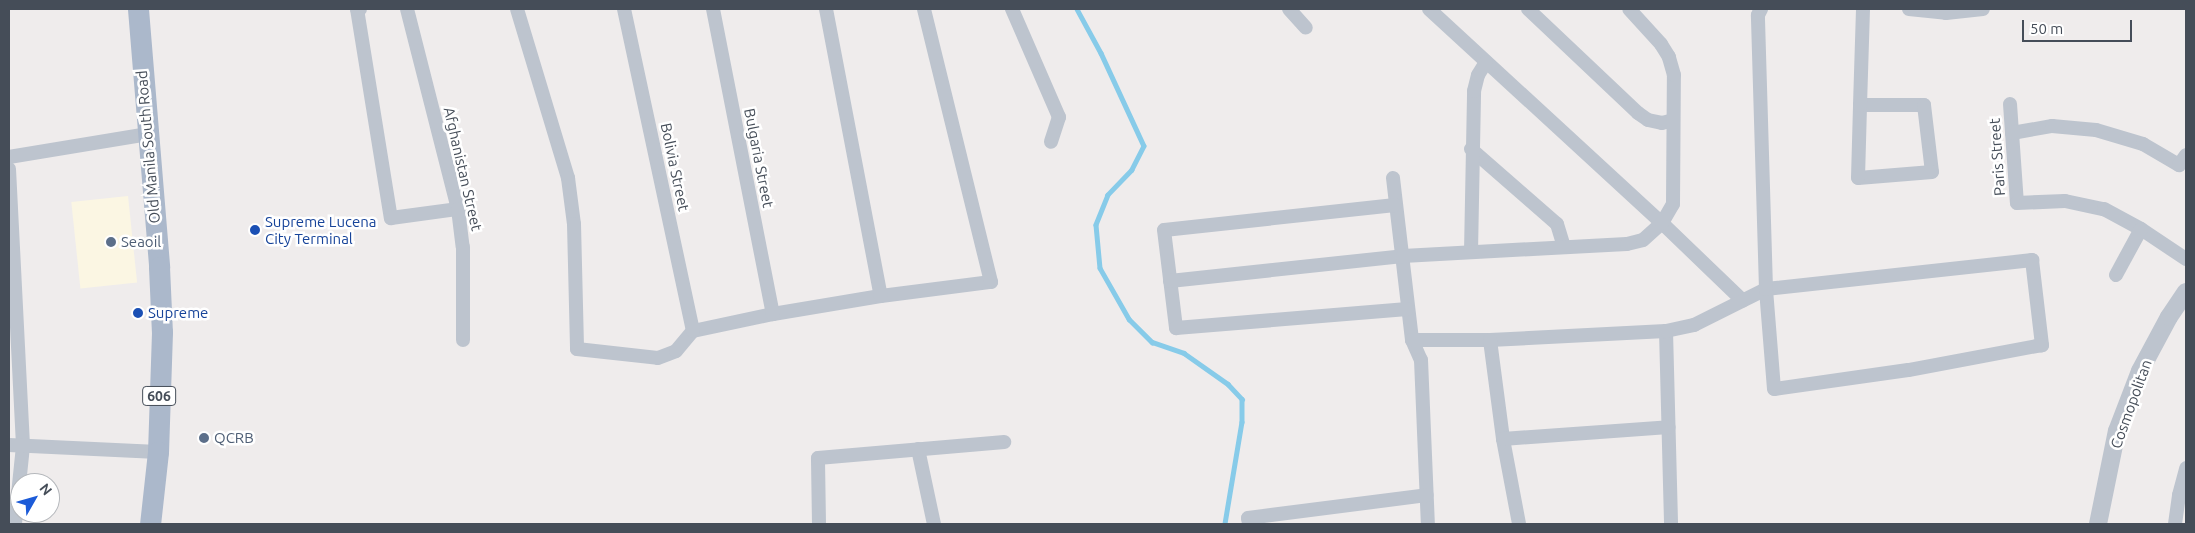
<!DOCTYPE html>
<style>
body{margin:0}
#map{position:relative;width:2195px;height:533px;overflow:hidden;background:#efecec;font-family:Ubuntu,sans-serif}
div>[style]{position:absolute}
.commercial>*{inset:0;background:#fbf6e3;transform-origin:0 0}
.stream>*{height:4.5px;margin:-2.25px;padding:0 2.25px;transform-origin:2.25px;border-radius:2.25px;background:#87cbe9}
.minor>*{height:14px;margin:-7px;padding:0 7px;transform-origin:7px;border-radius:7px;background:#bdc4ce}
.tertiary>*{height:18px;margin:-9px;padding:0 9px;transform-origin:9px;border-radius:9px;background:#bdc4ce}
.primary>*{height:21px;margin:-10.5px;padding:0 10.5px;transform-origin:10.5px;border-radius:10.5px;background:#abb8cb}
.dots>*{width:14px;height:14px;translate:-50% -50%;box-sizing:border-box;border:2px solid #fff;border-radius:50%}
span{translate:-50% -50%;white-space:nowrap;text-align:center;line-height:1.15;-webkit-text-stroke:5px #fff;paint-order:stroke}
.shield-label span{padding:1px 4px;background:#fff;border:1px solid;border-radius:4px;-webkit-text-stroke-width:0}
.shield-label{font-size:14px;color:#454d58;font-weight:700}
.street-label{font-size:15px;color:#454d58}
.transit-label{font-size:15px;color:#164399}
.left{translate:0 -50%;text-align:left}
.service-label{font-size:15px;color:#4e5e75}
.frame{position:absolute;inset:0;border:10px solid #454d58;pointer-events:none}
.north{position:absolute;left:10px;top:473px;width:50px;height:50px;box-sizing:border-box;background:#fff;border:1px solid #b5b8bc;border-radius:50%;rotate:52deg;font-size:14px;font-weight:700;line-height:20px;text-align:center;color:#454d58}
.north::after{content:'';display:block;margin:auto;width:18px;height:22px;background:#1c5bd8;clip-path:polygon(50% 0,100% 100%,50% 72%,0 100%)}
.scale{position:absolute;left:2022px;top:20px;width:110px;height:22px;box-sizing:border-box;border:2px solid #454d58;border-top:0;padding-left:6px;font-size:15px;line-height:18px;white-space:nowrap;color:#454d58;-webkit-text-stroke:4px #fff;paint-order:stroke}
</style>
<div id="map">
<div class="commercial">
<div style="left:128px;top:196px;width:87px;height:57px;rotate:84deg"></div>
</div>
<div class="stream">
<div style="left:1077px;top:9px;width:50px;rotate:61.4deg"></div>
<div style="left:1101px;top:53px;width:102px;rotate:65.2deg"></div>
<div style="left:1144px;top:146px;width:27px;rotate:117deg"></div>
<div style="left:1132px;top:170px;width:35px;rotate:134deg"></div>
<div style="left:1108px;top:195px;width:32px;rotate:112deg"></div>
<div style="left:1096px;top:225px;width:43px;rotate:84.7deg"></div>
<div style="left:1100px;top:268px;width:59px;rotate:60.4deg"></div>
<div style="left:1129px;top:319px;width:33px;rotate:45deg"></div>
<div style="left:1152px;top:342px;width:34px;rotate:19deg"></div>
<div style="left:1184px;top:353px;width:54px;rotate:35.2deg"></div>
<div style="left:1228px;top:384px;width:21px;rotate:47deg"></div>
<div style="left:1242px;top:399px;width:23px;rotate:90deg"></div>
<div style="left:1242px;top:422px;width:103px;rotate:99.5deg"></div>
</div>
<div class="minor">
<div style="left:360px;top:9px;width:3px;rotate:180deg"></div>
<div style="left:357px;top:9px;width:212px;rotate:80.8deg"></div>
<div style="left:391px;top:218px;width:68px;rotate:-7.7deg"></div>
<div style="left:407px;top:9px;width:206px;rotate:75.7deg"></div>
<div style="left:458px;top:209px;width:38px;rotate:83deg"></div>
<div style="left:463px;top:247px;width:93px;rotate:90deg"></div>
<div style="left:517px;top:9px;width:177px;rotate:73.2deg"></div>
<div style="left:568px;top:178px;width:46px;rotate:82.6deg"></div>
<div style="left:574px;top:224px;width:125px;rotate:88.6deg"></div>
<div style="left:577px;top:349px;width:81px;rotate:6.3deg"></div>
<div style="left:658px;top:358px;width:19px;rotate:-21deg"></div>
<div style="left:676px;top:351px;width:26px;rotate:-50deg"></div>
<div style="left:693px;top:331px;width:82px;rotate:-12deg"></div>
<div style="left:773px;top:314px;width:109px;rotate:-9.5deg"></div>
<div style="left:881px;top:296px;width:111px;rotate:-7.3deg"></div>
<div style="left:991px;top:282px;width:281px;rotate:-103.8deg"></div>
<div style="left:624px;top:9px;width:329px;rotate:77.9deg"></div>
<div style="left:713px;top:9px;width:311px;rotate:78.9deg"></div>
<div style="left:826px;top:9px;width:292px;rotate:79.2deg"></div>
<div style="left:1012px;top:9px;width:118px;rotate:66.5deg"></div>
<div style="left:1059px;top:117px;width:26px;rotate:108deg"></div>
<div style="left:1289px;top:9px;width:25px;rotate:48deg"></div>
<div style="left:1429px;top:9px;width:316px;rotate:42.6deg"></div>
<div style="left:1662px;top:223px;width:112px;rotate:43.9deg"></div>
<div style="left:1528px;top:9px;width:151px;rotate:43.4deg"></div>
<div style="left:1638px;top:113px;width:12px;rotate:35deg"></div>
<div style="left:1648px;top:120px;width:14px;rotate:12deg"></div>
<div style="left:1662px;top:123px;width:11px;rotate:-15deg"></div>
<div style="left:1909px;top:9px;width:37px;rotate:6deg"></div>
<div style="left:1946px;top:13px;width:37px;rotate:-6deg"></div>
<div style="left:2010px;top:104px;width:99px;rotate:86deg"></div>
<div style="left:2017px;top:203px;width:48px;rotate:-2.4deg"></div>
<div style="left:2065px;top:201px;width:40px;rotate:12deg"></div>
<div style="left:2104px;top:209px;width:42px;rotate:28.4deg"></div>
<div style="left:2141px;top:229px;width:54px;rotate:33.7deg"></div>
<div style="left:1860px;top:105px;width:64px"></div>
<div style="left:1924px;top:105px;width:67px;rotate:83.2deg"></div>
<div style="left:1932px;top:172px;width:74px;rotate:175.4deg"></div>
<div style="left:1858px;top:178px;width:73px;rotate:-88.4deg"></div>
<div style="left:1860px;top:105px;width:96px;rotate:-88.2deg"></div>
<div style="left:2012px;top:133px;width:41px;rotate:-9.9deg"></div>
<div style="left:2052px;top:126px;width:44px;rotate:5.2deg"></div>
<div style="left:2096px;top:130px;width:49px;rotate:16.6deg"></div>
<div style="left:2143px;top:144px;width:42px;rotate:30.3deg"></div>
<div style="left:2179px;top:165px;width:12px;rotate:-55deg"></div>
<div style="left:1471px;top:149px;width:114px;rotate:41.1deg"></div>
<div style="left:1557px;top:224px;width:24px;rotate:73deg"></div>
<div style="left:9px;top:157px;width:141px;rotate:-9.4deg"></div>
<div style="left:9px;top:169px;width:277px;rotate:87.1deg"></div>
<div style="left:23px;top:446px;width:78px;rotate:95.9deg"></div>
<div style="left:1393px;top:178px;width:163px;rotate:83.3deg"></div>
<div style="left:1412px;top:340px;width:22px;rotate:66deg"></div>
<div style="left:1421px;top:360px;width:164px;rotate:87.6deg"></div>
<div style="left:1395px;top:205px;width:232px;rotate:173.8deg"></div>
<div style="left:1164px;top:230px;width:99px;rotate:83deg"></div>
<div style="left:1176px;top:328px;width:232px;rotate:-4.7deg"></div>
<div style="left:1471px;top:252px;width:161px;rotate:-88.9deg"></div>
<div style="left:1474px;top:91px;width:16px;rotate:-76deg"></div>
<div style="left:1478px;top:75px;width:15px;rotate:-58deg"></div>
<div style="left:2116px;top:275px;width:52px;rotate:-61.5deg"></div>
<div style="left:1170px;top:281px;width:234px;rotate:-6.1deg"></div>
<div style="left:1403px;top:256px;width:224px;rotate:-3.1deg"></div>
<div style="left:1627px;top:244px;width:16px;rotate:-14deg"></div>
<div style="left:1643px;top:240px;width:25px;rotate:-42deg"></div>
<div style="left:1662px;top:223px;width:22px;rotate:-60deg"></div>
<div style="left:1673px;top:204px;width:129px;rotate:-89.6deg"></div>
<div style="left:1674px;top:75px;width:19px;rotate:-106deg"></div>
<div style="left:1669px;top:57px;width:15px;rotate:-122deg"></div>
<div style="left:1661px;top:44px;width:47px;rotate:-132.4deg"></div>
<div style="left:1666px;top:331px;width:193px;rotate:88.5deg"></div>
<div style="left:1412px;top:340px;width:78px"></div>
<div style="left:1490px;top:340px;width:176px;rotate:-2.9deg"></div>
<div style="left:1666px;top:331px;width:29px;rotate:-12deg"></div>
<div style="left:1694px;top:325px;width:80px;rotate:-26.6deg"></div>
<div style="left:1766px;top:289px;width:268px;rotate:-6.2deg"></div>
<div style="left:2032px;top:260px;width:86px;rotate:83.3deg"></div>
<div style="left:2042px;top:345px;width:136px;rotate:169.4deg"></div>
<div style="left:1908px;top:370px;width:135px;rotate:171.9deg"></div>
<div style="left:1774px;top:389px;width:100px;rotate:-94.6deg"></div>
<div style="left:1766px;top:289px;width:274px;rotate:-91.7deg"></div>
<div style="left:1758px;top:15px;width:7px;rotate:-63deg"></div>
<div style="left:1490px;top:340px;width:100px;rotate:82.5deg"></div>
<div style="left:1503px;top:439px;width:86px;rotate:79.3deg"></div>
<div style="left:1503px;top:439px;width:166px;rotate:-4.1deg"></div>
<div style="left:9px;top:445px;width:149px;rotate:2.7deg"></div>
<div style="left:918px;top:449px;width:77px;rotate:78deg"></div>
<div style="left:819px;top:524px;width:66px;rotate:-90.9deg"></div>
<div style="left:818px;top:458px;width:187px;rotate:-4.9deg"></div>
<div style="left:1249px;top:524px;width:6px;rotate:-99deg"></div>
<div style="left:1248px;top:518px;width:180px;rotate:-7.3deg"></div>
<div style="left:2175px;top:524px;width:29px;rotate:-82deg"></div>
<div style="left:2179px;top:495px;width:28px;rotate:-75deg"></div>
</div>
<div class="tertiary">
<div style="left:2098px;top:524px;width:95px;rotate:-78.5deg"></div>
<div style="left:2117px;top:431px;width:64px;rotate:-69deg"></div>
<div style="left:2140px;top:371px;width:61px;rotate:-61.8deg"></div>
<div style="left:2169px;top:317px;width:30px;rotate:-56deg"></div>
</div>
<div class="primary">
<div style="left:138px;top:9px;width:259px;rotate:85.3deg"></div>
<div style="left:159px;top:267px;width:65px;rotate:87.4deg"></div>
<div style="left:162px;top:332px;width:120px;rotate:91.9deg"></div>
<div style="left:158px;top:452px;width:72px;rotate:96.3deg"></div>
</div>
<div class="dots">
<div style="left:255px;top:230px;background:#1a4fb4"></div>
<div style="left:111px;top:242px;background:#5c6f8a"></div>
<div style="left:138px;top:313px;background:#1a4fb4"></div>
<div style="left:204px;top:438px;background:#5c6f8a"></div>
</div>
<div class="shield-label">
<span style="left:159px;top:396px">606</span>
</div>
<div class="street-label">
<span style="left:148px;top:147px;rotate:-95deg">Old Manila South Road</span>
<span style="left:1997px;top:157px;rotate:-94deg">Paris Street</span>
<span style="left:759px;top:158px;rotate:79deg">Bulgaria Street</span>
<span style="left:675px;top:167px;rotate:78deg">Bolivia Street</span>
<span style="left:463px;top:169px;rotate:77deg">Afghanistan Street</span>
<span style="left:2131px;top:404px;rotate:-70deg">Cosmopolitan</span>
</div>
<div class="transit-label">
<span class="left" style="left:265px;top:230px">Supreme Lucena<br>City Terminal</span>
<span class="left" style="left:148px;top:313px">Supreme</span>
</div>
<div class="service-label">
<span class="left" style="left:121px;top:242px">Seaoil</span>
<span class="left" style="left:214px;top:438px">QCRB</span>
</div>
<div class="frame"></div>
<div class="north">N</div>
<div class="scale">50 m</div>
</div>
